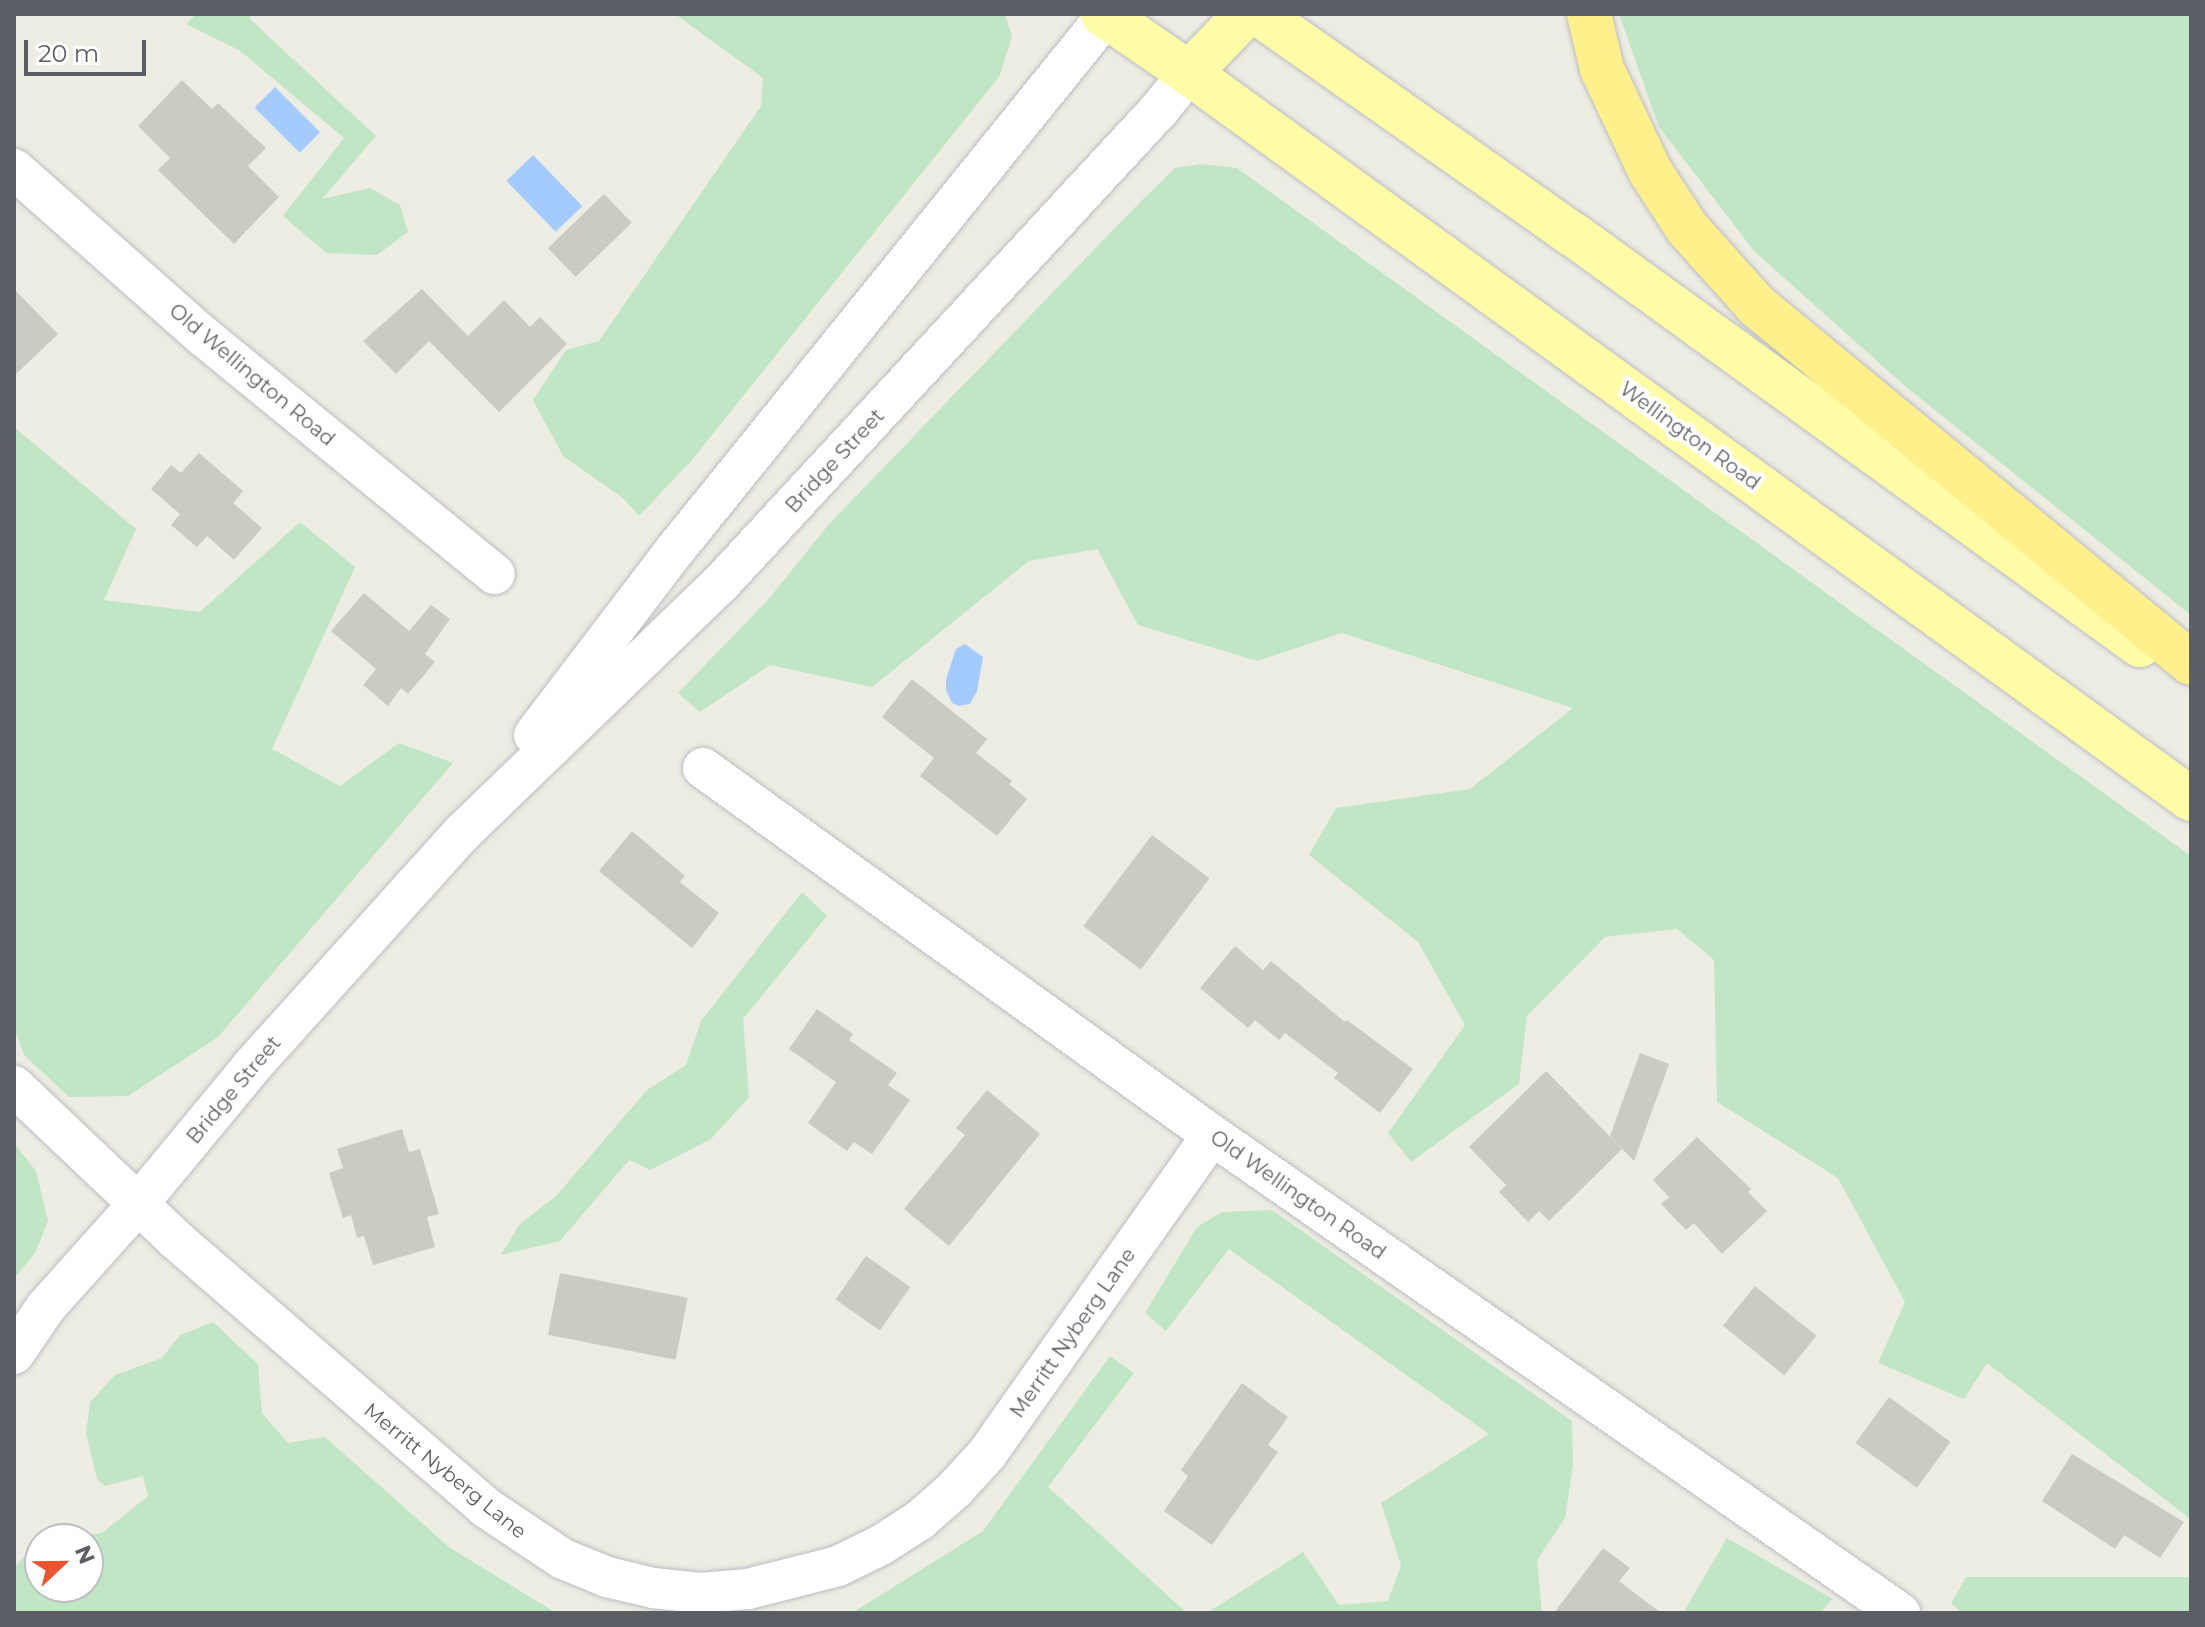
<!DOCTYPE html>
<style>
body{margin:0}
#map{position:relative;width:2205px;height:1627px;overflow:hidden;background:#eeede3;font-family:Montserrat,sans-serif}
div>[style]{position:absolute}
.green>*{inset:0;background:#c0e6c5}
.water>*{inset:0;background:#a3cbff;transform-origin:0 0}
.building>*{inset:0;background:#cbcac3;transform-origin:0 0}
.roads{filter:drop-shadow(0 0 2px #bbbcc2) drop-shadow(0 0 2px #bbbcc2)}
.minor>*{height:40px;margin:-20px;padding:0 20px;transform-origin:20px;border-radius:20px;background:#fff}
.major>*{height:44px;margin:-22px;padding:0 22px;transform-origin:22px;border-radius:22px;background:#fffca8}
.highway>*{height:44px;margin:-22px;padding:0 22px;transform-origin:22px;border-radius:22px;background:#fef08b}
span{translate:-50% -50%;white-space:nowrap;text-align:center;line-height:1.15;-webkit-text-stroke:8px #fff;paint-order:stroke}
.street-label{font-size:20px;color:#5b5e64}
.frame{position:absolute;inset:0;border:16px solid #5b5e64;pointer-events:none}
.north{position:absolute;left:24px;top:1523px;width:80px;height:80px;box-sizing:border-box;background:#fff;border:2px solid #bdbfc1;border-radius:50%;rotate:68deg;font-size:22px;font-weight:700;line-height:32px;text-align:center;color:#5b5e64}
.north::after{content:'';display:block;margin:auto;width:28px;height:36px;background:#eb552d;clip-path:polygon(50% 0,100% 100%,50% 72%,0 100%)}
.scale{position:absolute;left:24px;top:40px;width:122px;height:36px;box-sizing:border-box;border:4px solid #5b5e64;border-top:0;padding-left:10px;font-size:24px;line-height:28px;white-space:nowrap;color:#5b5e64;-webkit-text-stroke:6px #fff;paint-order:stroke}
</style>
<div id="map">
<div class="green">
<div style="clip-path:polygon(196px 14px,253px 14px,249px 18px,376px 136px,322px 199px,370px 188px,400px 205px,408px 232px,377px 255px,326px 253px,283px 216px,344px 138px,239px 50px,186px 24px)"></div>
<div style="clip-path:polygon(675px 14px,1005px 14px,1012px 37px,999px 77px,691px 461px,639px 516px,623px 498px,563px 456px,533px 400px,566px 350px,599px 341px,761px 106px,763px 78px)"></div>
<div style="clip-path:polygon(1619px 14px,2191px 14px,2191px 615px,1906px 387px,1754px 251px,1659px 127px)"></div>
<div style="clip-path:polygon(1202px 164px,1237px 168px,2191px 856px,2191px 1526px,2189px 1518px,1987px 1363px,1964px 1399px,1878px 1363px,1905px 1302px,1838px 1178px,1717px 1102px,1714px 960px,1677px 929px,1605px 937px,1527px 1016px,1519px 1084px,1411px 1162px,1388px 1133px,1465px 1025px,1418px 942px,1309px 855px,1336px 808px,1470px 789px,1573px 708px,1342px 633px,1257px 661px,1138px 625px,1097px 549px,1029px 561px,872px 687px,770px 665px,700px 712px,678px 693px,767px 601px,829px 524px,1141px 201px,1175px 168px)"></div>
<div style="clip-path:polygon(14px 427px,136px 529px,104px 600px,200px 612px,300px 522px,355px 567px,272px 749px,340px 786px,399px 743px,453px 763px,218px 1037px,128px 1096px,69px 1097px,24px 1055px,14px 1027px)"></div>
<div style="clip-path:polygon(802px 892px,827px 916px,743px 1019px,749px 1097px,711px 1139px,650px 1170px,629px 1160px,560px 1241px,501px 1255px,519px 1225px,557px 1195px,647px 1090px,686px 1065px,701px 1021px)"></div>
<div style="clip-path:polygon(14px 1143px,36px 1171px,48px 1221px,35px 1253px,14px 1279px)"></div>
<div style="clip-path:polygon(1272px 1210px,1572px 1421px,1573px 1466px,1565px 1518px,1537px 1560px,1542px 1613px,1207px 1613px,1303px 1552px,1339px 1605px,1388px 1601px,1401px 1565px,1381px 1503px,1489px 1434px,1229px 1249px,1166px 1331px,1145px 1313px,1197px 1227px,1222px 1212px)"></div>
<div style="clip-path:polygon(213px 1322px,258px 1364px,262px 1413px,288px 1443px,325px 1437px,449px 1547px,556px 1613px,14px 1613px,14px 1568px,38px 1541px,40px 1587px,88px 1587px,88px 1539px,55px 1539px,102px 1533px,148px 1496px,143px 1476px,105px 1486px,97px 1479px,86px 1433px,90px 1402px,115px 1375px,162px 1358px,180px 1335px)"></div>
<div style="clip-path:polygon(1110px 1356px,1134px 1373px,1048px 1487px,1187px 1613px,852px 1613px,983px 1531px)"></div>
<div style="clip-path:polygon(1727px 1538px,1833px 1599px,1820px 1613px,1683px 1613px)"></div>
<div style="clip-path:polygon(1966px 1577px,2191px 1577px,2191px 1613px,1963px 1613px,1951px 1604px)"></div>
</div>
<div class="water">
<div style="left:275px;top:87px;width:64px;height:29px;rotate:45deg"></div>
<div style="left:533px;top:155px;width:71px;height:37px;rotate:46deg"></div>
<div style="clip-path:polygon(965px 644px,983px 657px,977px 691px,970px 704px,959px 706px,952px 703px,946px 690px,946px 679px,956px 649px)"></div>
</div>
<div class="building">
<div style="clip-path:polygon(182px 80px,212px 109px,218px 103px,266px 148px,248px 166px,279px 197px,234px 244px,158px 170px,170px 158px,138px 126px)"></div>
<div style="left:604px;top:194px;width:40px;height:78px;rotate:46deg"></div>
<div style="clip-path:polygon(14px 289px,58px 334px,14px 376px)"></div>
<div style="clip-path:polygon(422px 289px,468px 336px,504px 300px,530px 327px,540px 317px,567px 344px,499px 412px,429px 341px,396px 374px,363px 341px)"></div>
<div style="clip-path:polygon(199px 453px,243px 491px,233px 503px,262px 528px,234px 560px,207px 536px,197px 547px,171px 525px,180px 514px,151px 489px,171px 465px,181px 473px)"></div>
<div style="clip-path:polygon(364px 593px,409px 631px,431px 605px,450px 619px,425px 654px,435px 662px,408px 694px,401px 688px,388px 706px,363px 685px,376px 669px,331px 631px)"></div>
<div style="clip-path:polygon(912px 679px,987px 739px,976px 753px,1012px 781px,1009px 784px,1027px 799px,997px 836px,920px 776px,934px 758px,882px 717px)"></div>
<div style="clip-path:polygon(632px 831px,685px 876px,680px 882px,719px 913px,692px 948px,599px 871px)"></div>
<div style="left:1152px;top:835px;width:72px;height:114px;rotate:37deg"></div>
<div style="clip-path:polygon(1235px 946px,1263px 970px,1271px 961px,1345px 1022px,1347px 1020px,1413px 1069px,1380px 1113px,1334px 1078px,1338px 1073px,1285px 1033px,1279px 1040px,1255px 1020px,1248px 1028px,1200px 988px)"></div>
<div style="clip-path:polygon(817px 1009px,853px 1034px,849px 1040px,897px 1073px,888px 1085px,910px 1100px,872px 1154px,854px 1142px,847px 1151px,808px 1123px,836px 1082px,789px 1049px)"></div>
<div style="clip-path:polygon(1640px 1053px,1669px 1064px,1634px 1161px,1610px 1136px)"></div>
<div style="clip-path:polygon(1546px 1071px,1622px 1149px,1549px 1221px,1539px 1211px,1528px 1222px,1499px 1192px,1506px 1185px,1469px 1147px)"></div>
<div style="clip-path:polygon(987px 1090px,1040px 1134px,949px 1246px,904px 1209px,965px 1135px,956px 1128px)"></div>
<div style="clip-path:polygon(402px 1129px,409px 1152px,420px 1149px,439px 1214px,427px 1217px,435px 1247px,373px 1265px,364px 1236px,357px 1238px,351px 1215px,343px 1218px,329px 1173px,343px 1168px,337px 1149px)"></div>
<div style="clip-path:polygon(1697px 1137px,1751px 1189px,1748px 1192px,1767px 1211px,1722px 1254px,1694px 1223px,1686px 1230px,1661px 1204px,1669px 1197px,1653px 1180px)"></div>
<div style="left:866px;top:1256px;width:54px;height:53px;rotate:35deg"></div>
<div style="left:560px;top:1273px;width:130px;height:63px;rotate:11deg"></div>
<div style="left:1755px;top:1286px;width:79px;height:51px;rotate:39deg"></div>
<div style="clip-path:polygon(1242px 1383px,1288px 1417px,1268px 1445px,1278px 1452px,1212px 1545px,1164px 1511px,1188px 1476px,1181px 1470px)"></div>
<div style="left:1889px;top:1397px;width:76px;height:57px;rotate:36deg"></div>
<div style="clip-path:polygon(2072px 1454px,2184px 1522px,2160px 1558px,2124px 1535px,2115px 1549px,2042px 1501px)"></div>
<div style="clip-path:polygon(1603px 1548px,1630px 1568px,1619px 1581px,1661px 1613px,1554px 1613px)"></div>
</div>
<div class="roads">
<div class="minor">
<div style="left:14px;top:169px;width:254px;rotate:41.5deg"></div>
<div style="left:204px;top:337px;width:375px;rotate:39.2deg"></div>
<div style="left:534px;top:735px;width:233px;rotate:-52.7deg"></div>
<div style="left:675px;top:550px;width:686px;rotate:-51.09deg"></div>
<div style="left:703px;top:768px;width:628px;rotate:35.79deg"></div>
<div style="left:1212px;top:1135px;width:838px;rotate:34.79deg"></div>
<div style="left:14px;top:1086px;width:222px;rotate:43.5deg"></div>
<div style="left:175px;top:1239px;width:410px;rotate:40.8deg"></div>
<div style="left:485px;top:1507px;width:94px;rotate:33.7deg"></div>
<div style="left:563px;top:1559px;width:48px;rotate:22.2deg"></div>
<div style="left:607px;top:1577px;width:47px;rotate:13.4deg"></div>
<div style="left:653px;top:1588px;width:47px;rotate:6.1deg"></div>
<div style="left:700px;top:1593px;width:48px;rotate:-4.8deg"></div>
<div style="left:748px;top:1589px;width:93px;rotate:-14.3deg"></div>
<div style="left:838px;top:1566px;width:48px;rotate:-26deg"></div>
<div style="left:881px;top:1545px;width:46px;rotate:-32.7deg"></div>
<div style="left:920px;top:1520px;width:47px;rotate:-41.5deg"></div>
<div style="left:955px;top:1489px;width:47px;rotate:-47.6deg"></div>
<div style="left:987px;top:1454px;width:390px;rotate:-54.8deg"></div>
<div style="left:14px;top:1354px;width:57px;rotate:-55.8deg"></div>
<div style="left:46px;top:1307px;width:138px;rotate:-48.2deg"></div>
<div style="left:138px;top:1204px;width:179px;rotate:-50.4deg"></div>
<div style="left:252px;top:1066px;width:315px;rotate:-48deg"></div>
<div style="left:463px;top:832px;width:360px;rotate:-44deg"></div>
<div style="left:722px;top:582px;width:642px;rotate:-47.21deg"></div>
<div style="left:1158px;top:111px;width:49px;rotate:-50.8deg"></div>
</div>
<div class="major">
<div style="left:1103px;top:14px;width:104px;rotate:34.5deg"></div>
<div style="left:1189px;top:73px;width:1237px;rotate:35.93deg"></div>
<div style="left:1259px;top:14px;width:385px;rotate:35.1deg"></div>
<div style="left:1574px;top:235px;width:699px;rotate:35.92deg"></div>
<div style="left:1189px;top:73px;width:82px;rotate:-46deg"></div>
</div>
<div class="highway">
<div style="left:1589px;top:14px;width:57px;rotate:76.7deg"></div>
<div style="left:1602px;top:69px;width:113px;rotate:64.8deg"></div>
<div style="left:1650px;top:171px;width:68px;rotate:57deg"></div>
<div style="left:1687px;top:228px;width:105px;rotate:48.1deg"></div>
<div style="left:1757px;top:306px;width:562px;rotate:39.44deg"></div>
</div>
</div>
<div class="street-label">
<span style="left:252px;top:375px;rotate:40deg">Old Wellington Road</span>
<span style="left:1690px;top:436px;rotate:36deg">Wellington Road</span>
<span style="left:835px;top:461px;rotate:-47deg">Bridge Street</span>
<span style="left:234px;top:1090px;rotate:-50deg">Bridge Street</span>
<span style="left:1298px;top:1195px;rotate:35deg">Old Wellington Road</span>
<span style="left:1073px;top:1333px;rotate:-55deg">Merritt Nyberg Lane</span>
<span style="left:445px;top:1471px;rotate:39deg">Merritt Nyberg Lane</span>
</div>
<div class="frame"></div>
<div class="north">N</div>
<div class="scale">20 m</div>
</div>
